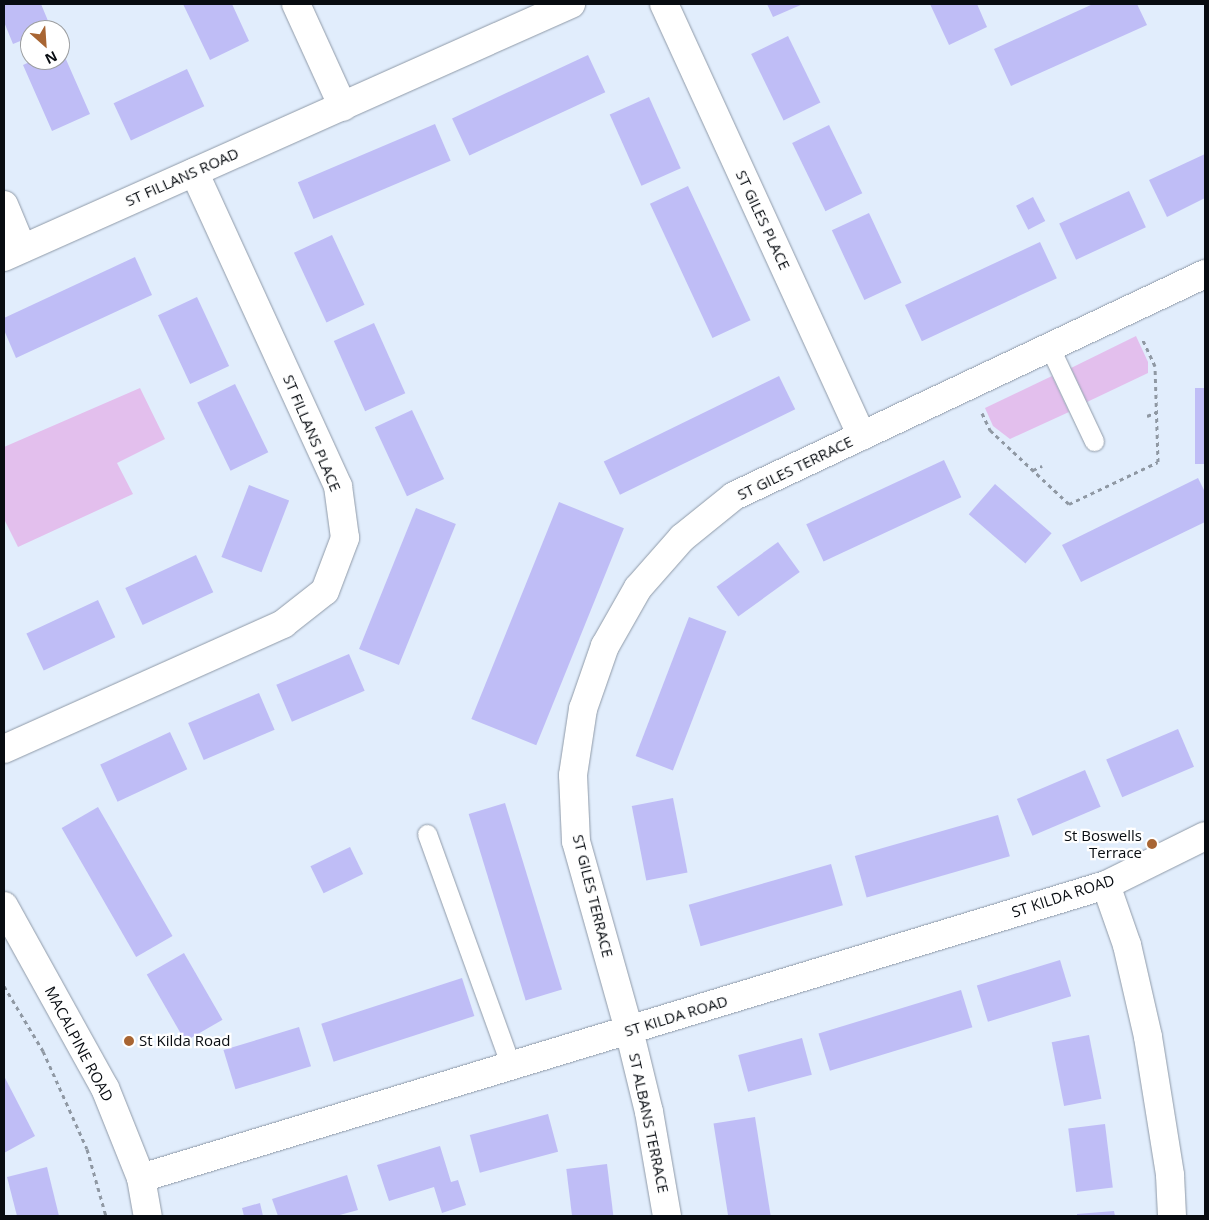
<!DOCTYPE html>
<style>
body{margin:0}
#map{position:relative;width:1209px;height:1220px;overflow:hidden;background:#e1edfc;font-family:"Open Sans",sans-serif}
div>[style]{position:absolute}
.green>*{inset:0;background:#e3bfed}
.building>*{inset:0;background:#bfbdf6;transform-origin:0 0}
.path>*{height:3px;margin-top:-1.5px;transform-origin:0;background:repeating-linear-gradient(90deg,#8f98a3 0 4px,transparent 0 8px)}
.roads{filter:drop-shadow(0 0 1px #8f9aa8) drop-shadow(0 0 1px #8f9aa8)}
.service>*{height:19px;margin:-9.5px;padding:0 9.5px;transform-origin:9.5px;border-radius:9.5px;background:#fff}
.minor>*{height:28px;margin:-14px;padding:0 14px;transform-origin:14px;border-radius:14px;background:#fff}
.tertiary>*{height:28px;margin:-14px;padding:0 14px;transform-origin:14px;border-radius:14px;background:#fff}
.dots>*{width:14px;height:14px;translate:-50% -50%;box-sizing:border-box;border:2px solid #fff;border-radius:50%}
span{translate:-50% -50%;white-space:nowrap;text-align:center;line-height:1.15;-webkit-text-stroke:4.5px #fff;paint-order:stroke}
.street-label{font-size:15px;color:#080c11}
.poi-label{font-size:15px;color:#080c11}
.right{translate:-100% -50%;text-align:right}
.left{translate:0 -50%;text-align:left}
.frame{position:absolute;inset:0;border:5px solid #080c11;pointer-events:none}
.north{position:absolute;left:20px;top:20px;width:50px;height:50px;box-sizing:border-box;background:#fff;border:1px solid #9c9ea0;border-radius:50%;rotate:154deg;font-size:14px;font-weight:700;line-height:20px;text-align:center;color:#080c11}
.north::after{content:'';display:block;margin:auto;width:18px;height:22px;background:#a86533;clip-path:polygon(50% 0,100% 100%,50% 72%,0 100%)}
</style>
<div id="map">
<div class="green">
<div style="clip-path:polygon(1136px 336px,1148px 362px,1148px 373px,1087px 402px,1071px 368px)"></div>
<div style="clip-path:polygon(1052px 376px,1069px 412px,1010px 439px,993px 426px,985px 408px)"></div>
<div style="clip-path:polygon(140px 388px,165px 439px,117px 463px,133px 494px,18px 547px,4px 519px,4px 447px)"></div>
</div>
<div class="building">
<div style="clip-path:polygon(4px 4px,41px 4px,51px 28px,30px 30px,30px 37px,13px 44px,4px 22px)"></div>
<div style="clip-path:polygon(183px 4px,232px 4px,249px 41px,210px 60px)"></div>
<div style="clip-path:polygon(767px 4px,803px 4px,773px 17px)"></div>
<div style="clip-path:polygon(930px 4px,977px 4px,987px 27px,949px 45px)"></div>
<div style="clip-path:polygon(1093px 4px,1137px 4px,1147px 25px,1011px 86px,994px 49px)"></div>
<div style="left:788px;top:36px;width:74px;height:41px;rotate:64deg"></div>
<div style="clip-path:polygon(61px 48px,90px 114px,52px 131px,23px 65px,34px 60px,60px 60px)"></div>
<div style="left:588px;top:55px;width:41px;height:150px;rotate:65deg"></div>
<div style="left:187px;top:69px;width:41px;height:81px;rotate:65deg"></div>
<div style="left:649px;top:97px;width:78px;height:43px;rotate:66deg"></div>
<div style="left:435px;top:124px;width:40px;height:149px;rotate:67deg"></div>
<div style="left:829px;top:125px;width:76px;height:41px;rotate:64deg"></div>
<div style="clip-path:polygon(1205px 154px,1205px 198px,1167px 217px,1149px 180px)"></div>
<div style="left:688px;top:186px;width:148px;height:42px;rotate:65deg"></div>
<div style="left:1129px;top:191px;width:40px;height:77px;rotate:65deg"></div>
<div style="left:1033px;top:197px;width:27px;height:19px;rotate:63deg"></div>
<div style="left:869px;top:213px;width:77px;height:41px;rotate:65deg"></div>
<div style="left:332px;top:235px;width:77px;height:42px;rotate:65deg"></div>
<div style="left:1040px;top:242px;width:40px;height:149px;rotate:65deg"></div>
<div style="clip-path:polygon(135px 257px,152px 295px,16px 358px,4px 330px,4px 318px)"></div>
<div style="left:197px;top:297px;width:76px;height:43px;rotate:65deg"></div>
<div style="left:374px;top:323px;width:77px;height:44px;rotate:66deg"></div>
<div style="left:779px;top:376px;width:37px;height:195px;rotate:64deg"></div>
<div style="left:235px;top:384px;width:76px;height:42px;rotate:64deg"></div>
<div style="left:1195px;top:388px;width:10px;height:76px"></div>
<div style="left:412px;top:410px;width:76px;height:41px;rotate:65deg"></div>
<div style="left:944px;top:460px;width:41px;height:152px;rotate:65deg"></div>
<div style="clip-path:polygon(1198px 478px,1205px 492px,1205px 522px,1081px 582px,1062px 545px)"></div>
<div style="left:995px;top:484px;width:75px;height:40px;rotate:41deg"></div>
<div style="left:249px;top:485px;width:43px;height:77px;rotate:21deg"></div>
<div style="left:559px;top:502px;width:70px;height:234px;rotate:22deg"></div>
<div style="left:416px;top:508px;width:43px;height:152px;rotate:22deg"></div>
<div style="left:778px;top:542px;width:37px;height:76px;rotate:54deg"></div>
<div style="left:196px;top:555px;width:41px;height:78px;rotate:65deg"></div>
<div style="left:98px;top:600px;width:41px;height:79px;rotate:65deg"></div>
<div style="left:689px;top:617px;width:40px;height:149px;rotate:21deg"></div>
<div style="left:349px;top:654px;width:40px;height:79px;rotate:67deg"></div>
<div style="left:259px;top:693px;width:40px;height:77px;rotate:67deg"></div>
<div style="left:1178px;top:729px;width:41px;height:78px;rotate:67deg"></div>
<div style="left:170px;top:732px;width:41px;height:77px;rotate:65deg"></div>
<div style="left:1085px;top:770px;width:40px;height:74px;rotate:67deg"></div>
<div style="left:673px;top:798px;width:76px;height:42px;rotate:79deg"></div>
<div style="left:505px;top:803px;width:195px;height:38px;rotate:73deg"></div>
<div style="left:98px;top:807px;width:149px;height:42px;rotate:60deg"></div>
<div style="left:998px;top:815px;width:43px;height:149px;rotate:74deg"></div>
<div style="left:350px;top:847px;width:30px;height:44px;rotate:64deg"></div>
<div style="left:831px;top:864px;width:43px;height:148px;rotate:74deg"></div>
<div style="left:184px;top:953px;width:77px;height:43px;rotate:60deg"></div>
<div style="left:1060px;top:960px;width:38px;height:87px;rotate:73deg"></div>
<div style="left:462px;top:978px;width:40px;height:148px;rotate:72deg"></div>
<div style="left:961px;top:990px;width:39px;height:149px;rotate:73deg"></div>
<div style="left:299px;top:1027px;width:41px;height:79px;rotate:73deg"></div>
<div style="left:1089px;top:1035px;width:65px;height:38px;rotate:79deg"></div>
<div style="left:802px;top:1038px;width:38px;height:66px;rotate:75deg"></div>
<div style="clip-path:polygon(4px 1076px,35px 1136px,4px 1153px)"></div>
<div style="left:548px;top:1114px;width:39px;height:81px;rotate:75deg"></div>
<div style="left:755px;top:1117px;width:100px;height:42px;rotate:81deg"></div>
<div style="left:1105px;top:1124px;width:64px;height:37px;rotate:83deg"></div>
<div style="clip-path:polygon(440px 1146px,451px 1182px,458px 1180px,466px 1205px,442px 1213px,434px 1187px,389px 1201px,377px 1165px)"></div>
<div style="left:607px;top:1164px;width:52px;height:41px;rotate:83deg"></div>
<div style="clip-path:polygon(47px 1167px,59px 1216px,17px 1216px,7px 1177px)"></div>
<div style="clip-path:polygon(347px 1175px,358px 1210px,336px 1216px,278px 1216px,272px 1199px)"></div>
<div style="clip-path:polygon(260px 1203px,263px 1216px,244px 1216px,242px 1208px)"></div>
<div style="clip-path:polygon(1114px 1211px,1115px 1216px,1077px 1216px,1077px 1214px)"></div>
</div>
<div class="path">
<div style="left:982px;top:413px;width:19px;rotate:65deg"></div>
<div style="left:990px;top:430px;width:108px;rotate:43.1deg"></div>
<div style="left:1069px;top:504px;width:98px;rotate:-25.3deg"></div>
<div style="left:1158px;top:462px;width:96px;rotate:-91.8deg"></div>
<div style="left:1155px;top:366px;width:31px;rotate:-115deg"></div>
<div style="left:1147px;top:416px;width:11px;rotate:-22deg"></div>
<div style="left:1033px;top:470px;width:10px;rotate:-24deg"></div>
<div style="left:4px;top:986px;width:76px;rotate:59deg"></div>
<div style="left:43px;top:1051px;width:107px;rotate:65.8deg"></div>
<div style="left:87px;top:1149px;width:70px;rotate:74.2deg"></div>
</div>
<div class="roads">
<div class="service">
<div style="left:1050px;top:348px;width:103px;rotate:64.7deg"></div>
<div style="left:427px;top:834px;width:247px;rotate:70.1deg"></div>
</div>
<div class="minor">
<div style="left:296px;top:4px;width:113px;rotate:65.5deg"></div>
<div style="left:664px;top:4px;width:475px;rotate:65.4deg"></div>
<div style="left:4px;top:205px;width:47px;rotate:67.3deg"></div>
<div style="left:4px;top:257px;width:621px;rotate:-24.05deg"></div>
<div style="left:4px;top:749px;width:306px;rotate:-24.1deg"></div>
<div style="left:283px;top:624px;width:53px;rotate:-38.2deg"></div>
<div style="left:325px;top:591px;width:57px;rotate:-69.3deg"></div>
<div style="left:345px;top:538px;width:52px;rotate:-97.7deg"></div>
<div style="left:338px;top:486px;width:345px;rotate:-114.6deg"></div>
<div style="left:1106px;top:885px;width:64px;rotate:70.7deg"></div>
<div style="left:1127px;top:945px;width:94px;rotate:77.1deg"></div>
<div style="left:1148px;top:1037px;width:140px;rotate:80.9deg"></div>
<div style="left:1170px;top:1175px;width:41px;rotate:87.2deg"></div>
<div style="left:141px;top:1178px;width:1009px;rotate:-16.89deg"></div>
<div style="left:1106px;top:885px;width:110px;rotate:-26.3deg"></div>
<div style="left:667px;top:1216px;width:106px;rotate:-99.8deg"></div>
<div style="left:649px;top:1112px;width:84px;rotate:-103.7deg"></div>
<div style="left:629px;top:1030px;width:196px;rotate:-105.7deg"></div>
<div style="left:576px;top:841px;width:66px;rotate:-92.6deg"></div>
<div style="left:573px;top:775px;width:67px;rotate:-81.4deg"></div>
<div style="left:583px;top:709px;width:67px;rotate:-70.8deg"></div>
<div style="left:605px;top:646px;width:67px;rotate:-60.4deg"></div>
<div style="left:638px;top:588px;width:67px;rotate:-48.7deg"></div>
<div style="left:682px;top:538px;width:67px;rotate:-38.9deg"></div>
<div style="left:734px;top:496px;width:521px;rotate:-25.24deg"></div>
</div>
<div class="tertiary">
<div style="left:4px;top:906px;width:208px;rotate:61deg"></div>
<div style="left:105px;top:1088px;width:97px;rotate:68.2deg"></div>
<div style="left:141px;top:1178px;width:39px;rotate:80deg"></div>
</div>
</div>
<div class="dots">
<div style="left:1152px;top:844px;background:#a86533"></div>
<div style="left:129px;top:1041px;background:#a86533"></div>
</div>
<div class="street-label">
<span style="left:182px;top:177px;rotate:-24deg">ST FILLANS ROAD</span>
<span style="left:763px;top:220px;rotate:65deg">ST GILES PLACE</span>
<span style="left:312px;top:433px;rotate:67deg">ST FILLANS PLACE</span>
<span style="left:795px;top:468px;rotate:-26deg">ST GILES TERRACE</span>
<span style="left:593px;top:896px;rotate:76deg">ST GILES TERRACE</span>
<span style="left:1063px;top:896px;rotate:-18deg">ST KILDA ROAD</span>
<span style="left:676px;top:1016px;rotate:-17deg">ST KILDA ROAD</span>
<span style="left:79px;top:1044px;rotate:62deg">MACALPINE ROAD</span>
<span style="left:649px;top:1123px;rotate:78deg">ST ALBANS TERRACE</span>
</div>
<div class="poi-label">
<span class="right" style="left:1142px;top:844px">St Boswells<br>Terrace</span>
<span class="left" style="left:139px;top:1041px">St Kilda Road</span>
</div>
<div class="frame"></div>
<div class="north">N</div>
</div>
